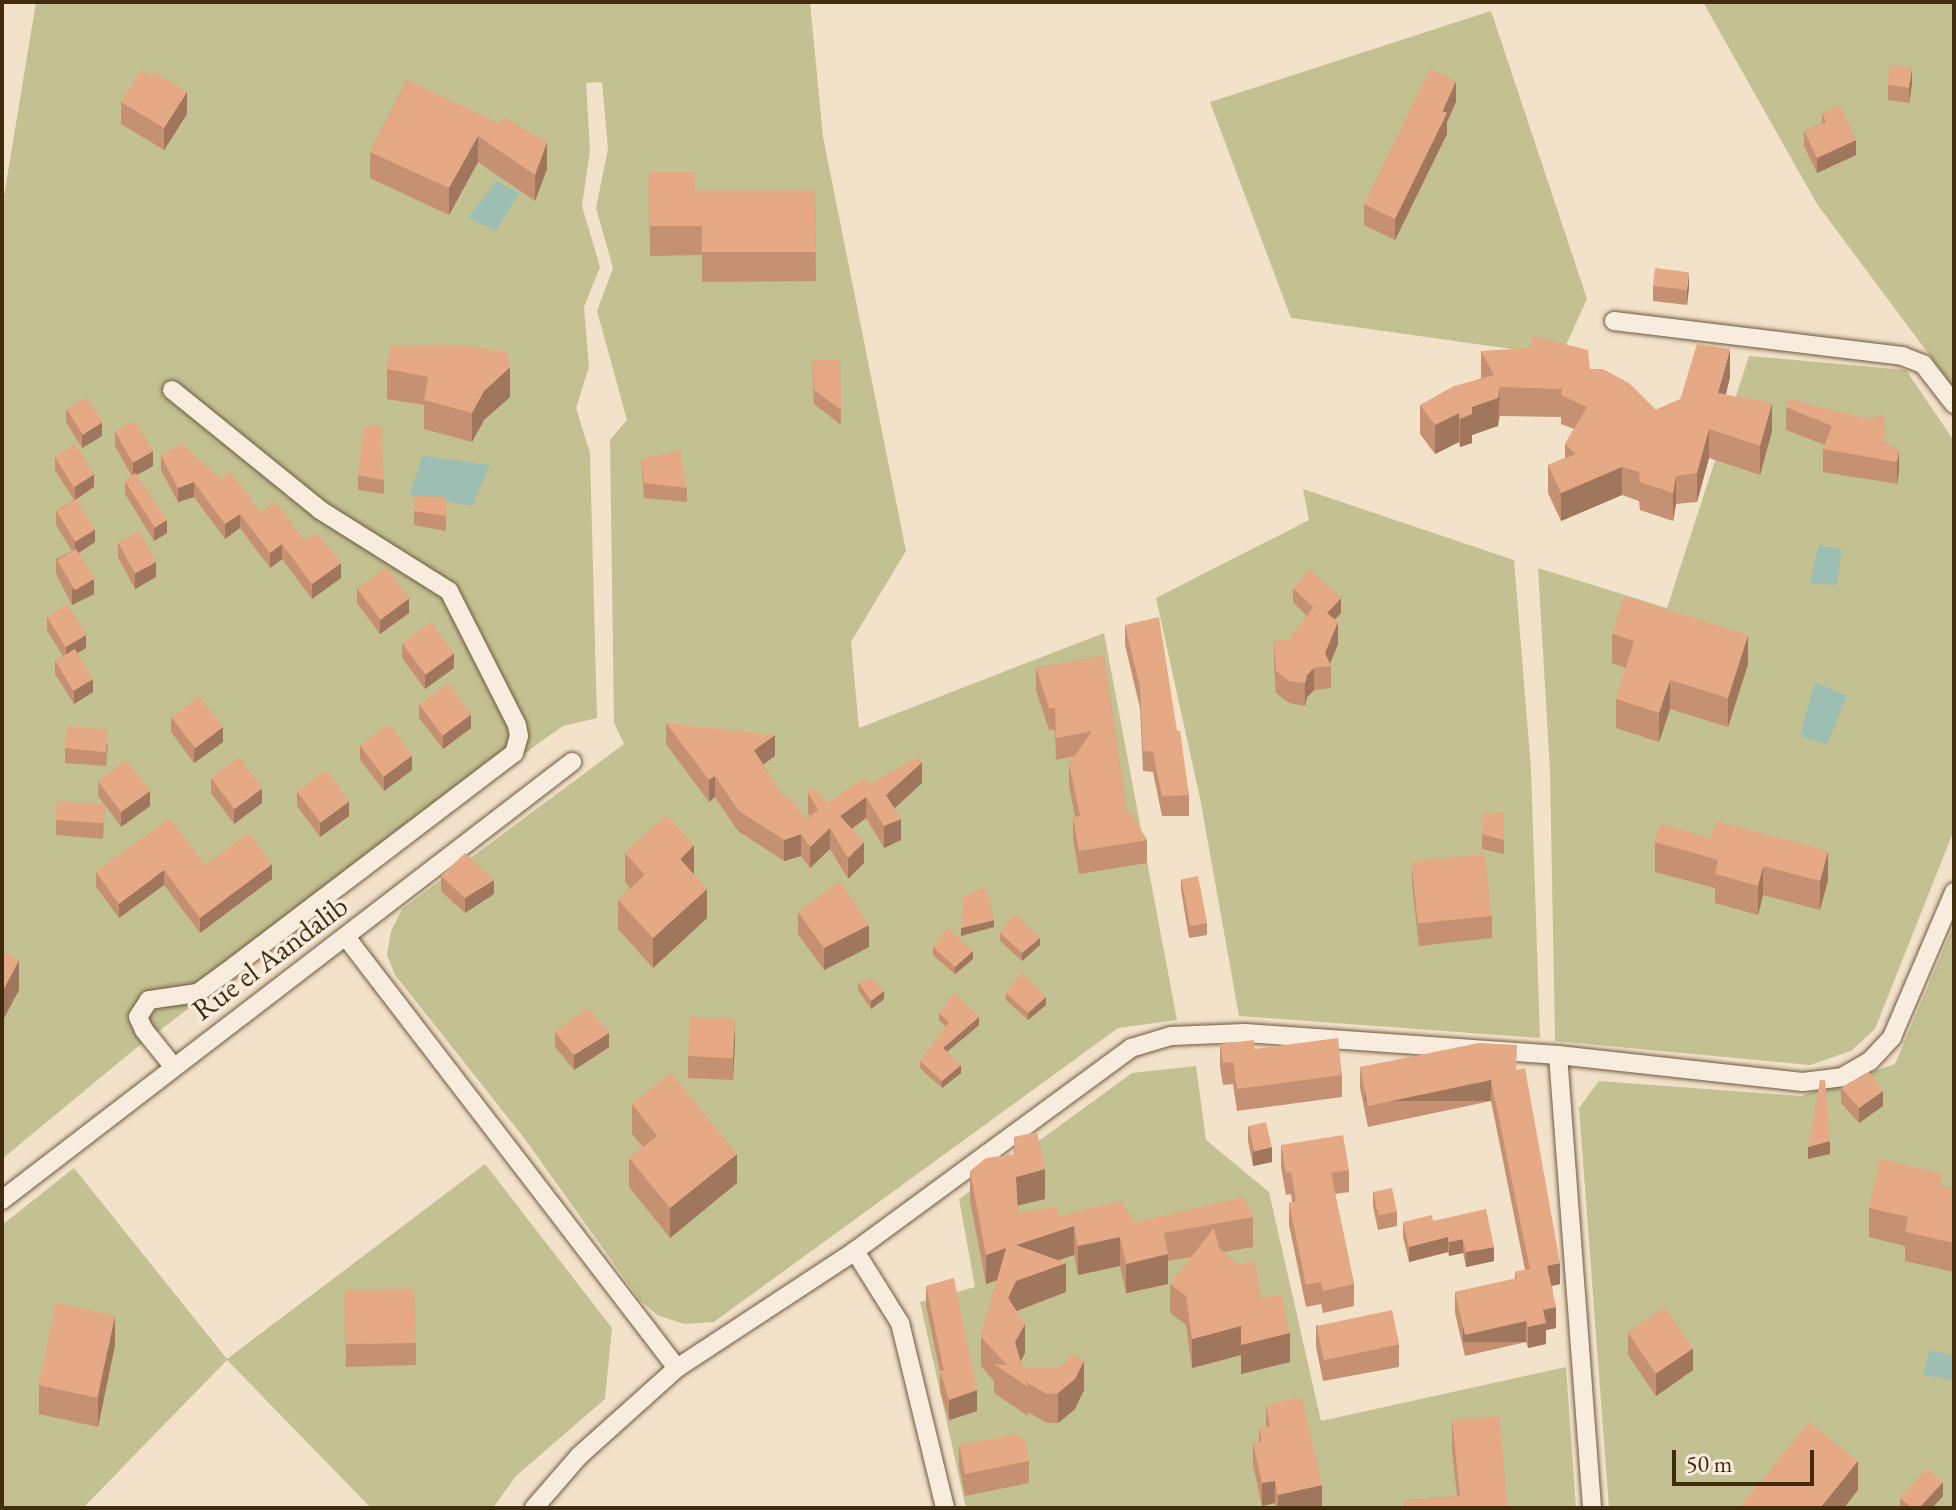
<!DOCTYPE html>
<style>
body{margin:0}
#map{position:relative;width:1956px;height:1510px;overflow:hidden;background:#f3e2ca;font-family:"EB Garamond",serif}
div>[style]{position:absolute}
.green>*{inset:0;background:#c3c191}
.water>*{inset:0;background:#9cbeb3}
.roads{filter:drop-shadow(0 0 2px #6e5a3e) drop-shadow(0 0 2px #6e5a3e)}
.minor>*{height:18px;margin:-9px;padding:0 9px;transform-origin:9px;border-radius:9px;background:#f7ecdd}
.wall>*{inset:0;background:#c59172}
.shaded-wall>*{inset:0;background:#a0765d;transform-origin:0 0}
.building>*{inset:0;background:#e5a985;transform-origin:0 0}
span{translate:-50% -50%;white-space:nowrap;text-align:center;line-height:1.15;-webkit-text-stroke:7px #f7ecdd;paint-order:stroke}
.street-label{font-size:30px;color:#422c10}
.frame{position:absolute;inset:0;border:4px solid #422c10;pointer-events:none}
.scale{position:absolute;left:1672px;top:1450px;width:142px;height:36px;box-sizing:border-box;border:4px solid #422c10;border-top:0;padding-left:10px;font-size:24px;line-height:28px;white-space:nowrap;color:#422c10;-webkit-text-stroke:6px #f7ecdd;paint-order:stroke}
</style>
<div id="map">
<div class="green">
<div style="clip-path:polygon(36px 2px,810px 2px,823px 137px,906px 551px,851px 642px,859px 728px,1104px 633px,1177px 1020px,1118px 1028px,714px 1322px,684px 1324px,657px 1315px,640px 1300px,524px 1138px,395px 975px,387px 955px,391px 931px,402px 909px,624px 744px,614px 723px,610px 440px,627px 420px,597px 311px,613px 268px,596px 208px,608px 149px,602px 82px,586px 83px,590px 150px,582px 206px,600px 267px,584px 307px,589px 367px,576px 408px,590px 453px,597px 718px,563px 726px,539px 743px,135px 1049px,2px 1159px,2px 208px)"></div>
<div style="clip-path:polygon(1703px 2px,1954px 2px,1954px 388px,1817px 204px)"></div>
<div style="clip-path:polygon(1491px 11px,1587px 299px,1561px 356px,1291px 318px,1210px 102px)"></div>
<div style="clip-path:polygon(1749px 356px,1906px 370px,1954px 441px,1954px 830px,1875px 1029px,1851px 1051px,1810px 1065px,1555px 1041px,1550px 771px,1538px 568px,1667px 608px)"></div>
<div style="clip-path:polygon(1303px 489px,1514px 560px,1531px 769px,1540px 1038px,1239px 1016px,1200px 798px,1156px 598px,1309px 520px)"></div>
<div style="clip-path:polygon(1954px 925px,1954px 1508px,1609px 1508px,1579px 1108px,1599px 1081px,1801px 1096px,1895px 1064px)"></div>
<div style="clip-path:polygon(1196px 1066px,1206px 1140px,1269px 1192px,1321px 1421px,1566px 1367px,1576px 1508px,966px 1508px,920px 1302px,975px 1287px,959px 1199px,1132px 1073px)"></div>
<div style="clip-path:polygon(485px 1164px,612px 1328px,605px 1399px,516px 1476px,493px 1508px,371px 1508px,227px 1360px,83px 1508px,2px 1508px,2px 1225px,74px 1168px,227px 1359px)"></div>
</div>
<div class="water">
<div style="clip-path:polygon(496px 181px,519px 193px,496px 231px,469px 218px)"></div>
<div style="clip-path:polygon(423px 456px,490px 465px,472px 506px,409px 495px)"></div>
<div style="clip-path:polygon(1819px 545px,1842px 550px,1837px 585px,1810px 583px)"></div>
<div style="clip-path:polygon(1815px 682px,1847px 696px,1827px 744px,1800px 736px)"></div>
<div style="clip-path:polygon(1930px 1350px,1954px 1356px,1954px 1380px,1923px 1375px)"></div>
</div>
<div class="roads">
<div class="minor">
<div style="left:1614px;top:321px;width:290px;rotate:6.9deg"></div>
<div style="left:1902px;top:356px;width:22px;rotate:21deg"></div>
<div style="left:1923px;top:364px;width:51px;rotate:52.2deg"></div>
<div style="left:172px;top:390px;width:191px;rotate:39deg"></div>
<div style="left:320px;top:510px;width:152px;rotate:32.1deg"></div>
<div style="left:449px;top:591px;width:150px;rotate:63.1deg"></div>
<div style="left:517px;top:725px;width:11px;rotate:80deg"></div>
<div style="left:519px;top:736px;width:18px;rotate:106deg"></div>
<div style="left:514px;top:753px;width:363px;rotate:142.7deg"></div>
<div style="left:225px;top:973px;width:34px;rotate:144deg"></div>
<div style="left:197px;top:993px;width:49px;rotate:171.7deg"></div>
<div style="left:149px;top:1000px;width:20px;rotate:123deg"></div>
<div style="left:138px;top:1017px;width:14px;rotate:65deg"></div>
<div style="left:144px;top:1030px;width:46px;rotate:51.1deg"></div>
<div style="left:346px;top:937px;width:543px;rotate:52.48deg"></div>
<div style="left:1558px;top:1055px;width:454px;rotate:85.7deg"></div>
<div style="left:2px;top:1200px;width:719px;rotate:-37.54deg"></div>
<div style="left:855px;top:1251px;width:85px;rotate:58deg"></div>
<div style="left:900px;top:1323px;width:190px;rotate:76.3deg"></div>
<div style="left:534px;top:1508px;width:69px;rotate:-49.1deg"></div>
<div style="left:579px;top:1456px;width:132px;rotate:-41.9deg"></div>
<div style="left:677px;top:1368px;width:213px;rotate:-33.3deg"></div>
<div style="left:855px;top:1251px;width:343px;rotate:-36.3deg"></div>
<div style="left:1131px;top:1048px;width:42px;rotate:-16.7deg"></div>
<div style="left:1171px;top:1036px;width:74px;rotate:-2.3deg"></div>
<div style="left:1245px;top:1033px;width:314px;rotate:4deg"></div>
<div style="left:1558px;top:1055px;width:246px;rotate:6.3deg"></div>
<div style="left:1803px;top:1082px;width:39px;rotate:-7deg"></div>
<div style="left:1842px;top:1077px;width:32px;rotate:-30deg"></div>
<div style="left:1870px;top:1061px;width:33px;rotate:-47deg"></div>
<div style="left:1892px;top:1037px;width:158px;rotate:-66.8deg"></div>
</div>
</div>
<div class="wall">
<div style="clip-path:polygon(407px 80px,547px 169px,535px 201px,478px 162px,449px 215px,370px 178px,370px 152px)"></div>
<div style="clip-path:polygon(1912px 83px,1909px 103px,1888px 100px,1888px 85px)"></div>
<div style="clip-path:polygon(121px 102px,187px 114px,164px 150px,121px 124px)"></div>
<div style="clip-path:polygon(1456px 102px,1447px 122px,1447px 134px,1395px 240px,1364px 225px,1364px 204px)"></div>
<div style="clip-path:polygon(1822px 113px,1856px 155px,1817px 173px,1804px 146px,1804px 131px,1822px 123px)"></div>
<div style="clip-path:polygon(649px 172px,695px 190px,815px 190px,816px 281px,702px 282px,702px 255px,650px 256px)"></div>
<div style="clip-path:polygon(1653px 286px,1689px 287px,1687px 305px,1653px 301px)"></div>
<div style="clip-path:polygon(391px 346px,510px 397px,484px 420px,472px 442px,424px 429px,424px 405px,387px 399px,387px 369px)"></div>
<div style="clip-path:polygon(1481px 351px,1590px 369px,1656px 410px,1730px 377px,1726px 395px,1772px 431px,1760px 475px,1709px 458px,1697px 502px,1676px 504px,1673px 521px,1640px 510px,1639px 501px,1622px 495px,1561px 521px,1548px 493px,1548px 465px,1565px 458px,1565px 444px,1574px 429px,1561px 424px,1561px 417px,1500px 416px,1498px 426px,1472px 435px,1472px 443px,1460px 447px,1459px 442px,1435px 454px,1420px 434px,1420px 405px,1481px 378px)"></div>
<div style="clip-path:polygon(812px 360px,840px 360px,841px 425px,814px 404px)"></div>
<div style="clip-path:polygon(1786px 407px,1885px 442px,1899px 450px,1899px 472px,1897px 484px,1823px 472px,1823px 449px,1825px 445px,1786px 430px)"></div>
<div style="clip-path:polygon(66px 409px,102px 436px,82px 448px,66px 422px)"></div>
<div style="clip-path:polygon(115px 431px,153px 466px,137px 475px,167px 533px,154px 541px,125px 494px,125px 481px,132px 476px,115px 446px)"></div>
<div style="clip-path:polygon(161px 456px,221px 479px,260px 512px,305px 541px,341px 578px,312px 599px,282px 559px,270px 568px,240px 528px,225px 539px,194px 497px,178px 502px,161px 470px)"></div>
<div style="clip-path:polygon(55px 457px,94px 487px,76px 499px,95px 542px,79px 553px,94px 594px,72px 605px,56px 574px,56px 559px,72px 551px,56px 525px,56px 511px,74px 500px,55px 470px)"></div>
<div style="clip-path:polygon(641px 459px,687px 488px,687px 502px,644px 498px)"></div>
<div style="clip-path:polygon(358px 475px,384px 480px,384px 494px,358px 490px)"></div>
<div style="clip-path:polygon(414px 496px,446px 497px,446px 531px,414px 525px)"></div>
<div style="clip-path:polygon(118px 543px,156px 577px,135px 589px,118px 557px)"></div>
<div style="clip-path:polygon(357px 588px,409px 613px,380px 634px,357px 603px)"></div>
<div style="clip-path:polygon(1293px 588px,1341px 613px,1335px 619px,1338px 644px,1330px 664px,1331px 666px,1331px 688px,1314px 690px,1307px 697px,1305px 706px,1289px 703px,1276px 693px,1274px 663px,1274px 641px,1289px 640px,1307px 616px,1293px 602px)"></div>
<div style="clip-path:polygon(47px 617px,86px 648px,77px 653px,93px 692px,74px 704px,55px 674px,55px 661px,63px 656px,47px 630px)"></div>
<div style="clip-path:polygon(1125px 625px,1177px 731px,1189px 795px,1189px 816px,1162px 816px,1153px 772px,1143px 771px,1140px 708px,1125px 645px)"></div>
<div style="clip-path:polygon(1612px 634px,1748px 664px,1728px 727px,1670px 709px,1659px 742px,1616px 728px,1616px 699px,1626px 668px,1612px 663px)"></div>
<div style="clip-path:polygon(402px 643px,454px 668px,425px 689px,402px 658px)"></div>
<div style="clip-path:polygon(1104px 656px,1127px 813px,1147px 840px,1147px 863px,1079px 874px,1073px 839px,1073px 817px,1075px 816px,1069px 786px,1069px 764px,1074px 756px,1056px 760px,1055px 730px,1049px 730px,1036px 690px,1036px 668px)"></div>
<div style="clip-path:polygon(419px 704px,471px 728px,443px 749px,419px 718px)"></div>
<div style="clip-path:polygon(171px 717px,223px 742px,194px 763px,171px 732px)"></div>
<div style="clip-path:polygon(666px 723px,775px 756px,763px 764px,784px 798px,806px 820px,810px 816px,808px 814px,808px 792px,827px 803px,869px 784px,922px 783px,894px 809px,901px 840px,884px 848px,866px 818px,852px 829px,864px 863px,848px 879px,830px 849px,810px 868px,801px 856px,784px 861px,738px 831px,715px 797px,709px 802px,666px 744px)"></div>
<div style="clip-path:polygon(108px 744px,106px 766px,65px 763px,65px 748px)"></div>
<div style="clip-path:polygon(360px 745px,412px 770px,384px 791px,360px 760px)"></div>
<div style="clip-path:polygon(211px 778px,262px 803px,234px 824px,211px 793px)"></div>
<div style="clip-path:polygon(98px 781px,150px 806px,121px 827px,105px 805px,103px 839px,56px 835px,56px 820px,104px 804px,98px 796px)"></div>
<div style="clip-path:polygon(297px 791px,349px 816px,320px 837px,297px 806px)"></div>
<div style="clip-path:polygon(1482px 834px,1504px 840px,1504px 854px,1482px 849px)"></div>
<div style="clip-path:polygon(1655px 842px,1828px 880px,1820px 910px,1763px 895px,1758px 915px,1715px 903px,1715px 888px,1655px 872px)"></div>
<div style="clip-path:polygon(625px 853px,694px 875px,707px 918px,653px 968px,618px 929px,618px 900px,630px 888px,625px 882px)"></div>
<div style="clip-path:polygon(1412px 863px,1492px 916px,1492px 938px,1419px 946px,1412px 885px)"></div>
<div style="clip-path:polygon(205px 865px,272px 879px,200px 933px,164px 885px,119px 918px,96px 887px,96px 872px)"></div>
<div style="clip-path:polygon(441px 876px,494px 894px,465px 913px,441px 891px)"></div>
<div style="clip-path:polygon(1181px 879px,1207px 923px,1207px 935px,1189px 938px,1181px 890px)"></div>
<div style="clip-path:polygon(798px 912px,869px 947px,824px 970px,798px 934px)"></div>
<div style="clip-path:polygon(1000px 933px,1040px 945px,1022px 961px,1000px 941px)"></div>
<div style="clip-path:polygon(933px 947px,973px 959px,955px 974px,933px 955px)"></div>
<div style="clip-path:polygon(858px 982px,884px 999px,871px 1009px,858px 990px)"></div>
<div style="clip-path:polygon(1006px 993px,1046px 1005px,1028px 1020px,1006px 1000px)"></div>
<div style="clip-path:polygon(939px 1013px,979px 1025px,947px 1052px,961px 1073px,942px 1088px,920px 1068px,920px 1061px,946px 1027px,939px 1020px)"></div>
<div style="clip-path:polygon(555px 1032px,609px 1047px,574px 1070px,555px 1047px)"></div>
<div style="clip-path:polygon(735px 1041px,733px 1080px,688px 1078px,688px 1056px)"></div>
<div style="clip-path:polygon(1220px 1044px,1255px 1049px,1342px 1075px,1342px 1097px,1237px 1111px,1233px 1084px,1223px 1085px,1220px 1067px)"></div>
<div style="clip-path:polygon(1360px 1067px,1517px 1070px,1560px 1284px,1552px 1286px,1556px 1328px,1546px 1330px,1546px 1344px,1528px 1348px,1526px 1342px,1465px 1356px,1455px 1313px,1455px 1292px,1515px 1279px,1515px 1272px,1525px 1270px,1491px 1101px,1368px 1127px,1360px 1088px)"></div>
<div style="clip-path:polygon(1841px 1088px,1883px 1106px,1859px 1123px,1841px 1103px)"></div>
<div style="clip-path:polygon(632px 1104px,737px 1183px,670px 1238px,629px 1187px,629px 1158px,643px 1147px,632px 1134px)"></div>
<div style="clip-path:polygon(1248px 1126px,1272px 1162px,1253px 1166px,1248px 1141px)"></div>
<div style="clip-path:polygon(1014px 1137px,1045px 1199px,1017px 1205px,1018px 1213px,1135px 1222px,1253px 1217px,1253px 1247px,1224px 1252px,1261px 1298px,1290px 1362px,1241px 1374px,1241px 1355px,1192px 1368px,1186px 1325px,1170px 1313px,1170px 1284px,1192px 1257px,1168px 1261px,1168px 1284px,1126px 1293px,1120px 1266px,1078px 1275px,1074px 1255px,1059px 1260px,1066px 1292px,1017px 1311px,1025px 1353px,1020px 1362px,1022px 1367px,1084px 1390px,1075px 1409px,1058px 1423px,1047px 1423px,1028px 1412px,1028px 1416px,994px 1393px,994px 1381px,981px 1366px,981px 1337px,997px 1280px,986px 1284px,970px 1200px,970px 1171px,1014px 1155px)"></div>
<div style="clip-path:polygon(1281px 1145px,1349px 1170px,1349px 1192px,1335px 1194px,1354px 1284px,1354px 1306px,1323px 1313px,1321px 1304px,1306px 1307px,1289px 1225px,1289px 1203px,1292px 1202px,1291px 1194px,1286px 1195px,1281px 1167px)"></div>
<div style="clip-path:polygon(1943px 1186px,1954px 1189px,1954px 1272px,1905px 1261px,1905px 1246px,1869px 1237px,1869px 1208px)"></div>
<div style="clip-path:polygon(1373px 1191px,1397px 1211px,1397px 1226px,1378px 1230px,1373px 1206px)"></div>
<div style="clip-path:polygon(1433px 1221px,1494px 1261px,1466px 1267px,1463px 1253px,1449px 1256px,1448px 1252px,1409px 1262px,1403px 1237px,1403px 1222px)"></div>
<div style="clip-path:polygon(926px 1286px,977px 1411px,949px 1420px,940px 1391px,940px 1372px,926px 1306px)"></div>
<div style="clip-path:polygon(345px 1291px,416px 1343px,416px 1365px,346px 1367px)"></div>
<div style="clip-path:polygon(1316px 1325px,1399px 1344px,1399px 1367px,1323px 1381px,1316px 1347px)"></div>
<div style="clip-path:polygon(1628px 1333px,1693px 1370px,1656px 1396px,1628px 1355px)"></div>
<div style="clip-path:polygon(115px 1345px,98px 1427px,39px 1414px,39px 1385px)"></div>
<div style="clip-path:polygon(1266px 1405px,1322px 1507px,1276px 1508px,1275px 1503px,1262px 1506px,1253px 1465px,1253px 1443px,1259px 1442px,1259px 1428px,1266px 1427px)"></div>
<div style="clip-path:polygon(1452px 1420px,1508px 1508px,1404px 1508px,1404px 1501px,1457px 1496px,1452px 1450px)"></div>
<div style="clip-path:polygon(959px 1445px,1029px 1461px,1029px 1483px,965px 1496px,959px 1467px)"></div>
<div style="clip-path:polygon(1943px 1496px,1932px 1508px,1900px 1508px,1900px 1498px)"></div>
</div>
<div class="shaded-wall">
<div style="clip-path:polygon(1912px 68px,1912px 83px,1909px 103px,1909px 88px)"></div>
<div style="clip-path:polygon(1456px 81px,1456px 102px,1447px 122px,1447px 134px,1395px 240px,1395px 219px)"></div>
<div style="clip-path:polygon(187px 92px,187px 114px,164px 150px,164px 128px)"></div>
<div style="clip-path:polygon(478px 136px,478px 162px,449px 215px,449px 188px)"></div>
<div style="clip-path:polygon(1856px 140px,1856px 155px,1817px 173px,1817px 158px)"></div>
<div style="clip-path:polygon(547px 142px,547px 169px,535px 201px,535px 175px)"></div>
<div style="clip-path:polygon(1689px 272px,1689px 287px,1687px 305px,1687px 290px)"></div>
<div style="clip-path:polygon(1730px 349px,1730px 377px,1718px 422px,1718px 393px)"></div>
<div style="clip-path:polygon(510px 367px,510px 397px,484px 420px,472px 442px,472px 413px,484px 391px)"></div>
<div style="clip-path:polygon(1500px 387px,1498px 426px,1472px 435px,1472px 443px,1460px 447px,1460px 419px,1472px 407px)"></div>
<div style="clip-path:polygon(1772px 403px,1772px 431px,1760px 475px,1760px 446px)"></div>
<div style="clip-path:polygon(1459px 413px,1459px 442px,1435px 454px,1435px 425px)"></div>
<div style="clip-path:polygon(102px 422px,102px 436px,82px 448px,82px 435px)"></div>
<div style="clip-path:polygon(1709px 429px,1709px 458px,1697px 502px,1697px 473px)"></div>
<div style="clip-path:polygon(1899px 450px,1899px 472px,1897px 484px,1897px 462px)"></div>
<div style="clip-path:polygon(153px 451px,153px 466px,133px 477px,133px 462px)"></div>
<div style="clip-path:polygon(1622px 467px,1622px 495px,1561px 521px,1561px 493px)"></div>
<div style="clip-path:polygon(94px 474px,94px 487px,75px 500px,75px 487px)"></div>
<div style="clip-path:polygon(1676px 476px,1676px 504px,1673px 521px,1673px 493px)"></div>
<div style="clip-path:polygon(194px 482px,194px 497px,178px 502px,178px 488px)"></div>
<div style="clip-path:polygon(240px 514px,240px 528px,225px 539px,225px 524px)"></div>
<div style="clip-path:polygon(167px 520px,167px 533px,154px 541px,154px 528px)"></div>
<div style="clip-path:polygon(95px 529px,95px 542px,75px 555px,75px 542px)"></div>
<div style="clip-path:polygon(282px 544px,282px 559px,270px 568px,270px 553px)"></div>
<div style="clip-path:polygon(156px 562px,156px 577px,135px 589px,135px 574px)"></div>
<div style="clip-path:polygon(341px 563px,341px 578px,312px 599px,312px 584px)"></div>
<div style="clip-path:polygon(94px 579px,94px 594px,72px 605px,72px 590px)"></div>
<div style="clip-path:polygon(409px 598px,409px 613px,380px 634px,380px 619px)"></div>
<div style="clip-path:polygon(1341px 598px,1341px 613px,1323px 632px,1323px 617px)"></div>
<div style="clip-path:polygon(1338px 622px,1338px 644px,1329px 666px,1325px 653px)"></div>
<div style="clip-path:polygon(86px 635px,86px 648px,66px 660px,66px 647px)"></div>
<div style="clip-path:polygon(1748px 635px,1748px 664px,1728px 727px,1728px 698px)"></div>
<div style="clip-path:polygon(454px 653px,454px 668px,425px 689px,425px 674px)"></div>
<div style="clip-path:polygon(1314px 668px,1314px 690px,1307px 697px,1305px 706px,1305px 683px,1307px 675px)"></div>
<div style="clip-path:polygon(93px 679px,93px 692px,74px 704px,74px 691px)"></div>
<div style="clip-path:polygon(1670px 680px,1670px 709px,1659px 742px,1659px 713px)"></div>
<div style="clip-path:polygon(471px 714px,471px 728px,443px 749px,443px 735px)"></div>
<div style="clip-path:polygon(223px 727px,223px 742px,194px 763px,194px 748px)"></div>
<div style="clip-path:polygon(775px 735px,775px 756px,754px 771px,754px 750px)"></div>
<div style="clip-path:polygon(412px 755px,412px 770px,384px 791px,384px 776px)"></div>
<div style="clip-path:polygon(922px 762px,922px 783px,886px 816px,886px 795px)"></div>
<div style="clip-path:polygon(715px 776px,715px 797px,709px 802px,709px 780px)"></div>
<div style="clip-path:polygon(262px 788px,262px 803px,234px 824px,234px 809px)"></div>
<div style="clip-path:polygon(150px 791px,150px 806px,121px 827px,121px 812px)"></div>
<div style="clip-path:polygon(866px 797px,866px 818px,840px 837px,840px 816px)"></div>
<div style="clip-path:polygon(349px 801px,349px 816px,320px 837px,320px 822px)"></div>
<div style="clip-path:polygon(901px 819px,901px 840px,884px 848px,884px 826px)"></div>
<div style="clip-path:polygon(830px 828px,830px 849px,810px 868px,810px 847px)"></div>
<div style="clip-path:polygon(801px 834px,801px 856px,784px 861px,784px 840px)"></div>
<div style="clip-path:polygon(864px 842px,864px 863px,848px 879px,848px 858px)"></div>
<div style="clip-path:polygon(694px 845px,694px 875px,680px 859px)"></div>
<div style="clip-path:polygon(1828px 851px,1828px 880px,1820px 910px,1820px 881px)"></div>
<div style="clip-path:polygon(272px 864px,272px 879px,200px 933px,200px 918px)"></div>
<div style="clip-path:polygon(1763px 866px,1763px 895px,1758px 915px,1758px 886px)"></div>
<div style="clip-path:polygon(164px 870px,164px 885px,119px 918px,119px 904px)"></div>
<div style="clip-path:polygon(494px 880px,494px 894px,465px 913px,465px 898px)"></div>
<div style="clip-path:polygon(707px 889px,707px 918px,653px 968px,653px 938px)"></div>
<div style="clip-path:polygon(994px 920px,994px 927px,961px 936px,961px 928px)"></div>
<div style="clip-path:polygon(869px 925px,869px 947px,824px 970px,824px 948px)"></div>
<div style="clip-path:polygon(1040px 938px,1040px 945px,1022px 961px,1022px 953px)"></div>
<div style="clip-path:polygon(973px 951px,973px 959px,955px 974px,955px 967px)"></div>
<div style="clip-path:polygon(19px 960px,19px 990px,2px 1022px,2px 992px)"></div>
<div style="clip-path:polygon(884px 991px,884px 999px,871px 1009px,871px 1001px)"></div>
<div style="clip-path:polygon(1046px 997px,1046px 1005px,1028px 1020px,1028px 1013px)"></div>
<div style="clip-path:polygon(979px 1017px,979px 1025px,943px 1055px,943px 1048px)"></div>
<div style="clip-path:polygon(735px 1019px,735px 1041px,733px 1080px,733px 1058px)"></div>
<div style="clip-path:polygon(609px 1033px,609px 1047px,574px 1070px,574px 1055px)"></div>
<div style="clip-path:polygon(961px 1065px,961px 1073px,942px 1088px,942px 1081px)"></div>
<div style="left:1491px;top:1080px;width:21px;height:126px;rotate:90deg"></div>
<div style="clip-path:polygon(1883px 1091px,1883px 1106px,1859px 1123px,1859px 1108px)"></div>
<div style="clip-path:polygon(1830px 1141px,1830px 1154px,1808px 1159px,1808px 1147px)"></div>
<div style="clip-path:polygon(1272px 1147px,1272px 1162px,1253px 1166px,1253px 1151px)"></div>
<div style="clip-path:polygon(737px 1154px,737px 1183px,670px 1238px,670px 1208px)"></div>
<div style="clip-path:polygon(1045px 1169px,1045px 1199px,1016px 1206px,1016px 1177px)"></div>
<div style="clip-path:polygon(1074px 1226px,1074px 1255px,1016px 1274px,1016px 1245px)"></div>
<div style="clip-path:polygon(1120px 1237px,1120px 1266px,1078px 1275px,1078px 1246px)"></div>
<div style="clip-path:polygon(1448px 1237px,1448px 1252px,1409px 1262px,1409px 1247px)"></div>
<div style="clip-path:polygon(1463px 1239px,1463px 1253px,1449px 1256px,1449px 1242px)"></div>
<div style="clip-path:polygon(1494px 1247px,1494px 1261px,1466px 1267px,1466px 1252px)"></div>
<div style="clip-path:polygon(1006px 1248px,1006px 1277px,986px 1284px,986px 1255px)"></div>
<div style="clip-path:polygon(1168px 1254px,1168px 1284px,1126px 1293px,1126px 1264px)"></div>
<div style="clip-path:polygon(1066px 1263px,1066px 1292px,1016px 1311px,1008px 1298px,1016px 1281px)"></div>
<div style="clip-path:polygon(1560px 1263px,1560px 1284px,1547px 1287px,1547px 1266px)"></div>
<div style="clip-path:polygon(1556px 1307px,1556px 1328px,1546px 1330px,1546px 1344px,1528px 1348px,1528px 1327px,1543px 1310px)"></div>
<div style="clip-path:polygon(115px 1316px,115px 1345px,98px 1427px,98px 1397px)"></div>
<div style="left:1526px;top:1321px;width:21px;height:63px;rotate:90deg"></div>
<div style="clip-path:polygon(1025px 1324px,1025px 1353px,1015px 1371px,1015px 1342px)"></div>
<div style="clip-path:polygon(1241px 1326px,1290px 1333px,1290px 1362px,1241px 1374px,1241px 1355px,1192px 1368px,1192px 1339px)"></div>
<div style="clip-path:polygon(1693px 1348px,1693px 1370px,1656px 1396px,1656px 1374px)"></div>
<div style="clip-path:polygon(1084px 1361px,1084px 1390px,1075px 1409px,1058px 1423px,1058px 1393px)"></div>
<div style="clip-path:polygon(977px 1390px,977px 1411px,949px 1420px,949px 1400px)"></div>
<div style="clip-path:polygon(1858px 1461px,1858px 1490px,1844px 1508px,1820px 1508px)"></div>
<div style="clip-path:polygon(1275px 1481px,1275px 1503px,1262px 1506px,1262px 1483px)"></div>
<div style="clip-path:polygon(1943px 1482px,1943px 1496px,1932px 1508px,1919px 1508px)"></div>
<div style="clip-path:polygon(1322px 1485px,1322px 1507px,1278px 1508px,1278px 1495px)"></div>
</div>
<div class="building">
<div style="left:1890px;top:65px;width:22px;height:20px;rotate:8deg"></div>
<div style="clip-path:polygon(1430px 69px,1456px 81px,1442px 111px,1447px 113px,1395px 219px,1364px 204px)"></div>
<div style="clip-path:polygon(141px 70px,151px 76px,154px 72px,187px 92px,164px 128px,121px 102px)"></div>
<div style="clip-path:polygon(407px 80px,501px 124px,504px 117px,547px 142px,535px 175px,478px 136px,449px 188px,370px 152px)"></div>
<div style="clip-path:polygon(1840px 105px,1856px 140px,1817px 158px,1804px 131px,1826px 122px,1822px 113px)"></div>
<div style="clip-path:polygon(649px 172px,695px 172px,695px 190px,815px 190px,816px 252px,702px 252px,702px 226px,650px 226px)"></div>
<div style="left:1655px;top:268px;width:34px;height:18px;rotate:7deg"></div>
<div style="clip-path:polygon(1533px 336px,1588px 350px,1590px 369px,1603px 369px,1629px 383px,1656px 410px,1680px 400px,1697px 344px,1730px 349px,1718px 393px,1772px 403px,1760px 446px,1709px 429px,1697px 473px,1676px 476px,1673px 493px,1640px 482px,1639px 472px,1622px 467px,1561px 493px,1548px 465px,1576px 454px,1565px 444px,1587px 407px,1561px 395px,1562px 389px,1500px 387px,1498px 398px,1472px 407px,1472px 414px,1460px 419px,1459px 413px,1435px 425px,1420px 405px,1454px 386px,1494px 375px,1481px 351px,1530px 348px)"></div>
<div style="clip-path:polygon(461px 345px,507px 352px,510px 367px,484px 391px,472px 413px,424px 400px,428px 377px,387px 369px,391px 346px)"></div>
<div style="clip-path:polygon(812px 360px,840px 360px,841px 410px,814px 390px)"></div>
<div style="left:86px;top:397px;width:30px;height:23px;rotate:57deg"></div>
<div style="clip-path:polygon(1789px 399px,1868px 419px,1884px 414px,1885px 442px,1899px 450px,1897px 462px,1823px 449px,1832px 426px,1786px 407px)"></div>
<div style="left:135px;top:420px;width:36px;height:23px;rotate:60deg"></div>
<div style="clip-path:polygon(382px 426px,384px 480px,358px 475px,364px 427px)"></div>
<div style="clip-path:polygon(181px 443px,221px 479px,231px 472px,260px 512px,275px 501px,305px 541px,317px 532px,341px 563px,312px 584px,282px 544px,270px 553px,240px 514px,225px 524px,194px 482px,178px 488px,161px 456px)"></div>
<div style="left:75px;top:444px;width:36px;height:24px;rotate:58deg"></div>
<div style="clip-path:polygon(680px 450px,687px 488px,644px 483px,641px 459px)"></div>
<div style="left:136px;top:473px;width:56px;height:14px;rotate:57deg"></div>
<div style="clip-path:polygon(414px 496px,446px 497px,446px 516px,414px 511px)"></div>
<div style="left:76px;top:499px;width:36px;height:23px;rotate:58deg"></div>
<div style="left:139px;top:531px;width:35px;height:24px;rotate:61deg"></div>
<div style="left:76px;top:549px;width:35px;height:22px;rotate:59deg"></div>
<div style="left:386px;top:567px;width:39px;height:36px;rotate:53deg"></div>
<div style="clip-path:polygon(1310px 569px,1341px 598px,1327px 613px,1316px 604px,1314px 608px,1293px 588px)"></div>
<div style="clip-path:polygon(1624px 596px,1748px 635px,1728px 698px,1670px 680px,1659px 713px,1616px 699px,1634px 641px,1612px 634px)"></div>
<div style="left:67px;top:604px;width:36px;height:24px;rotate:58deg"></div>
<div style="clip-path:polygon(1316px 604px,1338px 622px,1325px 653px,1331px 666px,1314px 668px,1307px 675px,1305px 683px,1289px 681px,1276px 671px,1274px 641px,1289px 640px)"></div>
<div style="clip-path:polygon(1159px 617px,1177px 731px,1180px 731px,1189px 795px,1162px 796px,1153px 752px,1143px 751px,1140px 687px,1125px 625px)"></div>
<div style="left:431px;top:622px;width:39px;height:36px;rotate:53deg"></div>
<div style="left:75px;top:649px;width:35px;height:23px;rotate:59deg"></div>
<div style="clip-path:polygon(1104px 656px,1127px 813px,1131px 812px,1147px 840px,1079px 851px,1073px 817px,1080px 816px,1069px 764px,1092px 731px,1056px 738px,1055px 708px,1049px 708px,1036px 668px)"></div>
<div style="left:448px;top:683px;width:39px;height:36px;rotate:53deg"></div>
<div style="left:199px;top:696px;width:39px;height:35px;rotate:52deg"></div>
<div style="clip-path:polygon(666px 723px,775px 735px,754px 750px,784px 798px,788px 795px,806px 820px,818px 810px,808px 792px,814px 788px,827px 803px,866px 777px,869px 784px,919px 757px,922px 762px,886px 795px,901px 819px,884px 826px,866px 797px,840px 816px,864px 842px,848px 858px,830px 828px,810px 847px,801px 834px,784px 840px,738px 810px,715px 776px,709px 780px)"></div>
<div style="left:389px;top:724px;width:39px;height:36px;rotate:53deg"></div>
<div style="left:67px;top:726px;width:41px;height:22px;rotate:6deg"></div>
<div style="left:239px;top:757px;width:39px;height:35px;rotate:53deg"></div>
<div style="clip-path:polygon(123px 762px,128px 762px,150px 791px,121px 812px,98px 781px)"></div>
<div style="left:326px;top:770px;width:39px;height:36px;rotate:53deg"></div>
<div style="left:57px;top:801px;width:48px;height:19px;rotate:4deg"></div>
<div style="clip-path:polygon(1504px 812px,1504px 840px,1482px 834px,1483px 814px)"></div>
<div style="clip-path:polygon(666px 815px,694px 845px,680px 859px,707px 889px,653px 938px,618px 900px,645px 875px,625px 853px)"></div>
<div style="clip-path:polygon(170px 818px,205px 865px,249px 833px,272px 864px,200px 918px,164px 870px,119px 904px,96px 872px)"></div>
<div style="clip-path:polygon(1716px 821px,1828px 851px,1820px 881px,1763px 866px,1758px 886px,1715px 874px,1718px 860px,1655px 842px,1660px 824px,1711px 838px)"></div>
<div style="clip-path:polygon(465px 853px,494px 880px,465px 898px,441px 876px)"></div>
<div style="left:1485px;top:854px;width:62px;height:74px;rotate:84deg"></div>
<div style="left:1198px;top:876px;width:48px;height:17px;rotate:79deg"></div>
<div style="clip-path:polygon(840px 881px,869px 925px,824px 948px,798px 912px)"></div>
<div style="clip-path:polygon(986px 886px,994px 920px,961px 928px,963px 897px)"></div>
<div style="clip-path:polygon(1015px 913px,1040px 938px,1022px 953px,1000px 933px)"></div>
<div style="clip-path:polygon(948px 927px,973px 951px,955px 967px,933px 947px)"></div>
<div style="clip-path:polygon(2px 952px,19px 960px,2px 992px)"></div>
<div style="clip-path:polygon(1021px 973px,1046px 997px,1028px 1013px,1006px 993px)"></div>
<div style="clip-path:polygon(872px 978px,884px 991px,871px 1001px,858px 982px)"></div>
<div style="clip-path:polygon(954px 993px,979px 1017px,943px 1048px,961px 1065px,942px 1081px,920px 1061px,949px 1022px,939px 1013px)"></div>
<div style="clip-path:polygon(588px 1008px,609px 1033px,574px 1055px,555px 1032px)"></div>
<div style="left:690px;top:1017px;width:45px;height:39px;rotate:3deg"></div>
<div style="clip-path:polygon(1338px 1038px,1342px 1075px,1237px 1089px,1233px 1062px,1223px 1063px,1220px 1044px,1254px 1040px,1255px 1049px)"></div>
<div style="clip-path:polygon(1479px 1043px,1517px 1045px,1516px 1070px,1525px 1068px,1560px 1263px,1547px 1266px,1556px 1307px,1543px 1310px,1546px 1323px,1528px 1327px,1526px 1321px,1465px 1335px,1455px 1292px,1517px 1278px,1515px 1272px,1530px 1269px,1491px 1080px,1368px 1106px,1360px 1067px)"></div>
<div style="clip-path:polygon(1869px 1072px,1883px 1091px,1859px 1108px,1841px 1088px)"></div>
<div style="clip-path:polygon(671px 1073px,737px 1154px,670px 1208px,629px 1158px,657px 1136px,632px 1104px)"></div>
<div style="clip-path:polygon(1820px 1080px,1825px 1080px,1830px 1141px,1808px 1147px)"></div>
<div style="left:1266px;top:1122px;width:26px;height:18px;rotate:77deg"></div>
<div style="clip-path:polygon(1037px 1132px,1045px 1169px,1016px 1177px,1018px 1213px,1057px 1207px,1059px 1216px,1121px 1201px,1135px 1222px,1244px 1197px,1253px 1217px,1164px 1233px,1168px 1254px,1126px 1264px,1120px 1237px,1078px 1246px,1074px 1226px,1016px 1245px,1066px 1263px,1016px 1281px,1008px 1298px,1025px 1324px,1015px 1342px,1022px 1367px,1061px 1367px,1073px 1354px,1084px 1361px,1075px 1379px,1058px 1393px,1047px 1394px,1026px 1382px,1028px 1387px,994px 1364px,1007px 1365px,981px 1337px,1006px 1248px,986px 1255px,970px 1171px,986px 1158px,1015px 1154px,1014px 1137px)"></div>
<div style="clip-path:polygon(1343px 1135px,1349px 1170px,1331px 1173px,1354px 1284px,1323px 1291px,1321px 1282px,1306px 1285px,1289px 1203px,1296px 1201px,1291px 1172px,1286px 1173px,1281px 1145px)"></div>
<div style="clip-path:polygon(1880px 1159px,1943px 1174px,1940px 1186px,1954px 1189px,1954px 1243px,1905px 1232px,1908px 1217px,1869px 1208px)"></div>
<div style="left:1392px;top:1188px;width:24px;height:19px;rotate:78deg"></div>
<div style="clip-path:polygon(1486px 1209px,1494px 1247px,1466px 1252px,1463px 1239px,1449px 1242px,1448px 1237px,1409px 1247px,1403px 1222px,1432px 1215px,1433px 1221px)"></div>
<div style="clip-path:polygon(1214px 1228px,1219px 1248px,1239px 1265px,1255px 1260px,1261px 1298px,1282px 1295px,1290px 1333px,1241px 1345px,1241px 1326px,1192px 1339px,1186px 1296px,1170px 1284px)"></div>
<div style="clip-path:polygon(954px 1278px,977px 1390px,949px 1400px,940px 1371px,944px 1371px,926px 1286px)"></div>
<div style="left:415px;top:1289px;width:54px;height:70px;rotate:89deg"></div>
<div style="left:56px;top:1303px;width:60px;height:84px;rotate:12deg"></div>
<div style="left:1665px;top:1307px;width:50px;height:45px;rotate:56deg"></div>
<div style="left:1392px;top:1310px;width:35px;height:77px;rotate:78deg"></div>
<div style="clip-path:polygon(1302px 1397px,1322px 1485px,1278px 1495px,1275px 1481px,1262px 1483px,1253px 1443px,1262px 1441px,1259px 1428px,1270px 1426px,1266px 1405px)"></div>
<div style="clip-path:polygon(1499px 1416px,1508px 1508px,1405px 1508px,1404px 1501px,1460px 1496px,1452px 1420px)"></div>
<div style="clip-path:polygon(1809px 1422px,1858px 1461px,1820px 1508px,1739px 1508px)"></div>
<div style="clip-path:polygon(1012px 1435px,1025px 1438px,1029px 1461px,965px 1474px,959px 1445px)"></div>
<div style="clip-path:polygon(1927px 1468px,1943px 1482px,1919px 1508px,1912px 1508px,1900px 1498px)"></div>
</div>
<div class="street-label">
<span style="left:270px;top:958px;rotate:-37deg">Rue el Aandalib</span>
</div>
<div class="frame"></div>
<div class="scale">50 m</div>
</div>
